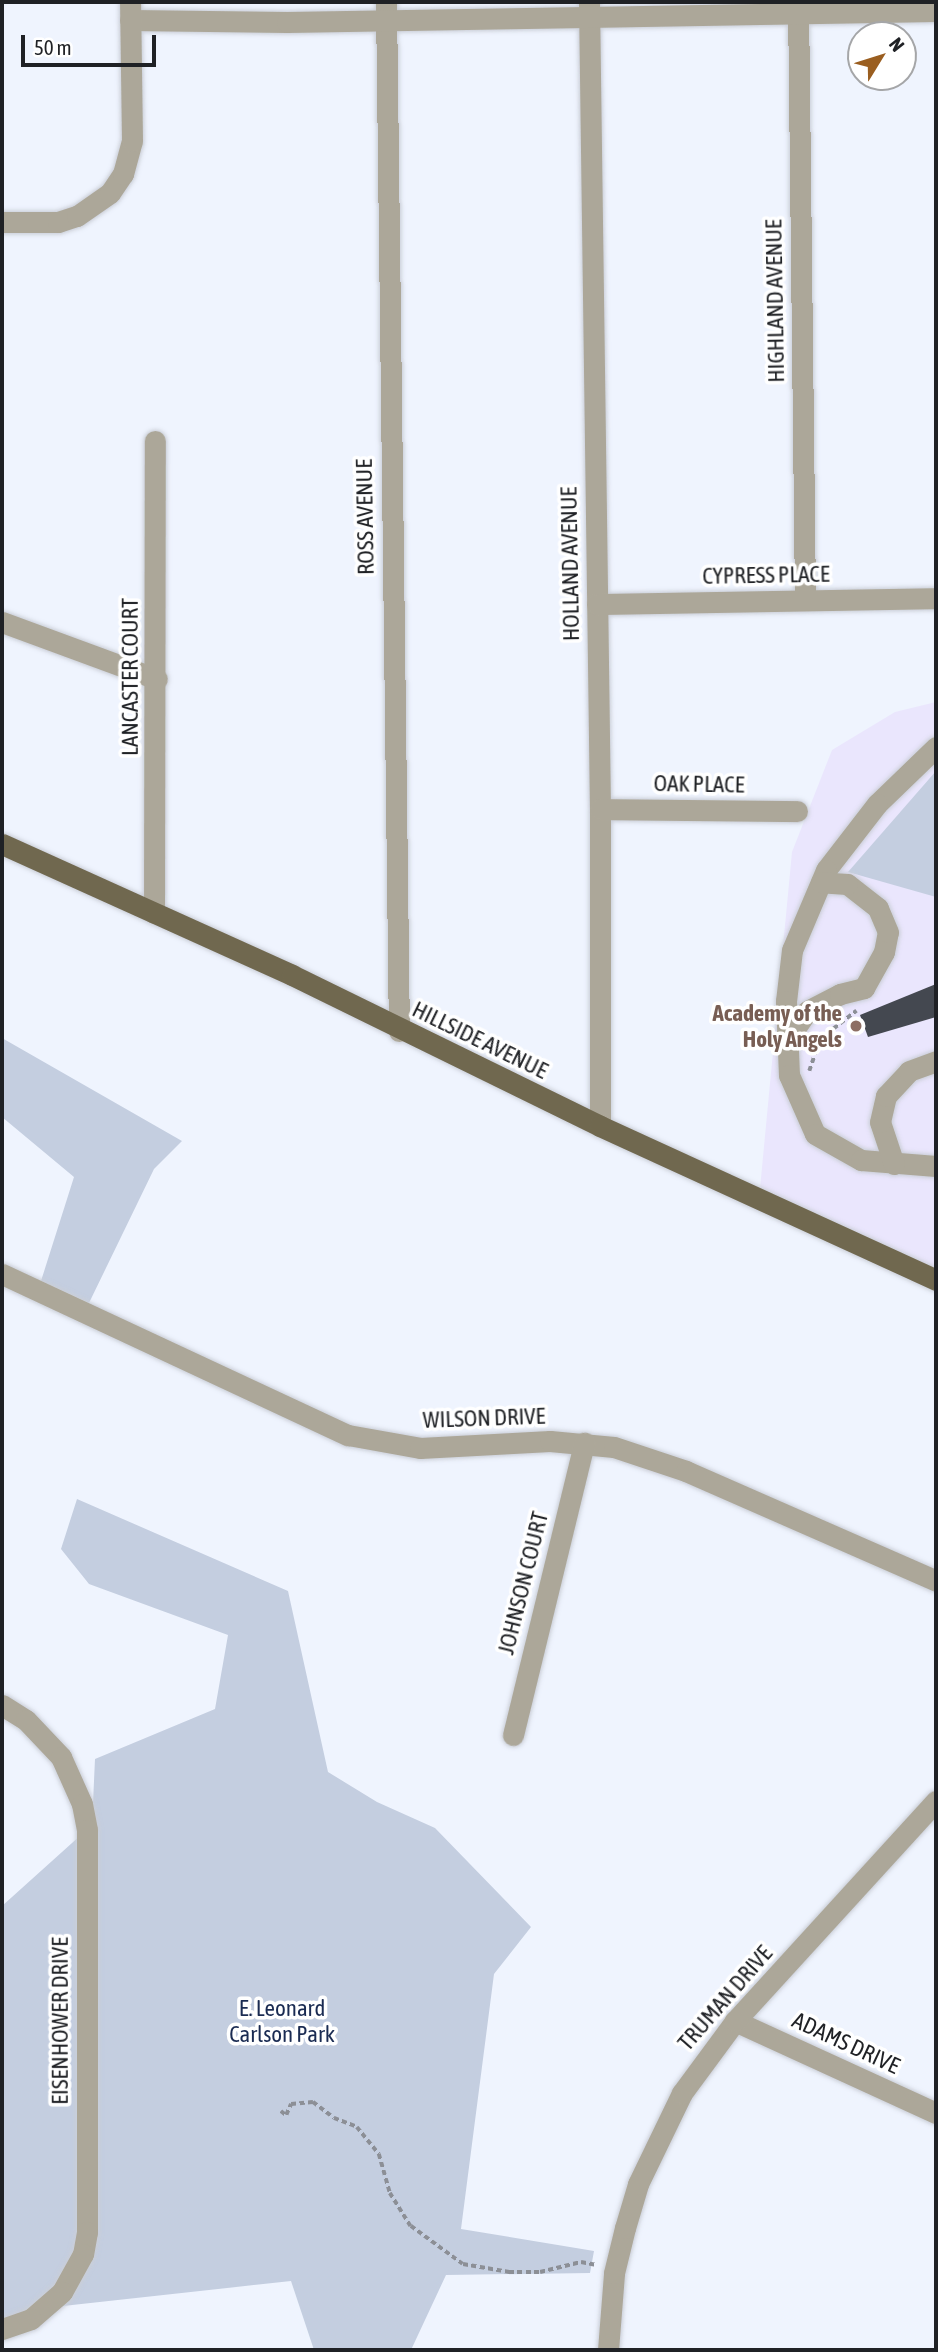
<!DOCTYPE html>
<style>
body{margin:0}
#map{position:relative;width:938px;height:2352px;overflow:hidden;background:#eff4fe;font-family:"Asap Condensed",sans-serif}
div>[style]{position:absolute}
.education>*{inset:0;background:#eae6fd}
.green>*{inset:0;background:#c4cee0}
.building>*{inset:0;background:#444850}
.path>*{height:3.5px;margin-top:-1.75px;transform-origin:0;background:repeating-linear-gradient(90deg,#8c8f96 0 5px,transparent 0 8.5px)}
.roads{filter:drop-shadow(0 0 2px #caced7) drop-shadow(0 0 2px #caced7)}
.minor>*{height:21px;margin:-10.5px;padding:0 10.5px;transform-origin:10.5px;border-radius:10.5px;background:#aca799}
.major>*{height:21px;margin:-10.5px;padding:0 10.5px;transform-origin:10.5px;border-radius:10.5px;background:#70684f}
.dots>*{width:19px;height:19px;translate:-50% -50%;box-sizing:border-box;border:4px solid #fff;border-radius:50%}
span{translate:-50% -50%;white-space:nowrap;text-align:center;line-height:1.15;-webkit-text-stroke:7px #fff;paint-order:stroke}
.street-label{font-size:23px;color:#1f2125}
.education-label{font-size:23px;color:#785e54;font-weight:700}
.right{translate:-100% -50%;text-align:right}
.park-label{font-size:23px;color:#1a2b52}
.frame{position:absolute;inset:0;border:4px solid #1f2125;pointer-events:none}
.north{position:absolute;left:847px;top:21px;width:70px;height:70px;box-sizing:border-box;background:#fff;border:2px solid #a5a6a8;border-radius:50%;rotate:52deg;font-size:19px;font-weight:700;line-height:28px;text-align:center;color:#1f2125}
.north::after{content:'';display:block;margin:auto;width:24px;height:32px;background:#9a5e20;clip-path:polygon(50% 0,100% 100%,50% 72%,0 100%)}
.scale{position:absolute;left:21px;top:35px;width:135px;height:32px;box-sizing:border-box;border:4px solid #1f2125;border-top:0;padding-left:9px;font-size:21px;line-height:24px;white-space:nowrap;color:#1f2125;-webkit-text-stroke:5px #fff;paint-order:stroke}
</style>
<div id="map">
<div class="education">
<div style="clip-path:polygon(936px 702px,936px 1280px,759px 1199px,792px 852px,832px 750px,895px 712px)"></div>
</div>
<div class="green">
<div style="clip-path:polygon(936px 771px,936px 897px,848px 872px)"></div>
<div style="clip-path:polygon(2px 1038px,182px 1141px,154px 1169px,89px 1303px,41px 1281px,74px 1177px,2px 1117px)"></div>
<div style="clip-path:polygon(77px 1499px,288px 1591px,328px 1772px,377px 1802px,435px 1828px,531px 1927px,494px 1974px,461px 2229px,594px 2251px,590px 2273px,446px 2275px,411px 2350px,314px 2350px,291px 2281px,54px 2307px,2px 2324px,2px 1906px,92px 1825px,95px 1759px,215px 1709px,228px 1635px,89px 1584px,61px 1549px)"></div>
</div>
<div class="building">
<div style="clip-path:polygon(936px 984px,936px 1017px,868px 1037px,860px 1015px)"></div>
</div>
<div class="path">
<div style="left:809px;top:1071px;width:34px;rotate:-71deg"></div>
<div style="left:820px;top:1039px;width:46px;rotate:-37.9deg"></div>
<div style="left:281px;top:2111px;width:6px;rotate:39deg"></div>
<div style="left:286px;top:2115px;width:12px;rotate:-66deg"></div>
<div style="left:291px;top:2104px;width:22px;rotate:-5deg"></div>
<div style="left:313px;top:2102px;width:26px;rotate:37deg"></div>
<div style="left:334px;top:2118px;width:25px;rotate:21deg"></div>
<div style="left:357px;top:2127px;width:35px;rotate:51deg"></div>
<div style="left:379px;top:2154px;width:41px;rotate:74.2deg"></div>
<div style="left:390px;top:2193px;width:39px;rotate:58deg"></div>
<div style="left:411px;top:2226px;width:64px;rotate:36.2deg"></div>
<div style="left:463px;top:2264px;width:47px;rotate:9.9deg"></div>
<div style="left:509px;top:2272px;width:31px"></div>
<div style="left:540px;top:2272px;width:42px;rotate:-13.7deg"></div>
<div style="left:581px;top:2262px;width:16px;rotate:11deg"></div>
</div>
<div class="roads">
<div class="minor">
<div style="left:386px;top:2px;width:1029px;rotate:89.28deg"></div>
<div style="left:589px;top:2px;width:807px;rotate:89.22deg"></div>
<div style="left:600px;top:809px;width:317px;rotate:90deg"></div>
<div style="left:798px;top:2px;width:598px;rotate:89.33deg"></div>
<div style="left:130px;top:20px;width:157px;rotate:0.7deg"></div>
<div style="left:287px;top:22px;width:649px;rotate:-0.97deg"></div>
<div style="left:2px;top:222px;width:56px"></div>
<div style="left:58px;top:222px;width:20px;rotate:-18deg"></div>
<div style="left:77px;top:216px;width:40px;rotate:-34.9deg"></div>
<div style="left:110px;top:193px;width:23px;rotate:-56deg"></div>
<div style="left:123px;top:174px;width:34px;rotate:-75deg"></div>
<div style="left:132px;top:141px;width:139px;rotate:-90.8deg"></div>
<div style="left:597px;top:604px;width:339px;rotate:-1deg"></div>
<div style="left:2px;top:622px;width:165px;rotate:20.2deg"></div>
<div style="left:936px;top:747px;width:82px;rotate:136deg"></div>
<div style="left:877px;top:804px;width:83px;rotate:127.7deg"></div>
<div style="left:826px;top:870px;width:87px;rotate:113deg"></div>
<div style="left:792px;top:950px;width:51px;rotate:96.7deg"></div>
<div style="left:786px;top:1001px;width:74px;rotate:87.7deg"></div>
<div style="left:789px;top:1075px;width:64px;rotate:66.2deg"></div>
<div style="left:815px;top:1134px;width:53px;rotate:29.5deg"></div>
<div style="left:861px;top:1160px;width:75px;rotate:4.6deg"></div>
<div style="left:600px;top:809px;width:197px;rotate:0.6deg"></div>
<div style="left:154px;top:913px;width:472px;rotate:-89.9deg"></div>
<div style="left:787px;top:1040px;width:35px;rotate:-55deg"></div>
<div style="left:807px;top:1011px;width:37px;rotate:-27deg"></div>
<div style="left:840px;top:994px;width:25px;rotate:-14deg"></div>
<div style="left:864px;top:988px;width:41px;rotate:-60.9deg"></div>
<div style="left:884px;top:952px;width:20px;rotate:-79deg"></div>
<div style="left:888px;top:932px;width:26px;rotate:-113deg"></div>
<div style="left:878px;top:908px;width:39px;rotate:-142deg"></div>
<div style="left:847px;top:884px;width:26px;rotate:-176deg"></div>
<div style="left:894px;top:1164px;width:44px;rotate:-108.4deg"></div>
<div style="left:880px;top:1122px;width:27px;rotate:-77deg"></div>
<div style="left:886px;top:1096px;width:34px;rotate:-47deg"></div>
<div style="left:909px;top:1071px;width:29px;rotate:-20deg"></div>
<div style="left:2px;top:1274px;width:382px;rotate:25deg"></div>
<div style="left:348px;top:1435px;width:73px;rotate:10.2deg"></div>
<div style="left:420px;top:1448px;width:130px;rotate:-3.1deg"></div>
<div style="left:550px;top:1441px;width:64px;rotate:5.4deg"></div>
<div style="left:614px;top:1447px;width:76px;rotate:18.4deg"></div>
<div style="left:686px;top:1471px;width:273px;rotate:23.7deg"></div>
<div style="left:2px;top:1705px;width:28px;rotate:32deg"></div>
<div style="left:26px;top:1720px;width:51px;rotate:46.6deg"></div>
<div style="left:61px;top:1757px;width:51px;rotate:65.9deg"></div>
<div style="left:82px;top:1804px;width:26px;rotate:79deg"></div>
<div style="left:87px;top:1830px;width:402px;rotate:90deg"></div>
<div style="left:87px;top:2232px;width:22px;rotate:100deg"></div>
<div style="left:83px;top:2254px;width:43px;rotate:118.9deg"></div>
<div style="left:62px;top:2292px;width:41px;rotate:138.9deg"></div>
<div style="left:31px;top:2319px;width:31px;rotate:161deg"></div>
<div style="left:513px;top:1735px;width:301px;rotate:-76.3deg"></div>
<div style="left:735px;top:2021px;width:221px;rotate:24.6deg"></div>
<div style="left:608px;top:2350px;width:77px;rotate:-85.5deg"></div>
<div style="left:614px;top:2273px;width:46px;rotate:-76.3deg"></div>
<div style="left:625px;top:2228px;width:46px;rotate:-73.5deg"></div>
<div style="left:638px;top:2184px;width:101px;rotate:-64.2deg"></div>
<div style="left:682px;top:2093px;width:89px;rotate:-53.6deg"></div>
<div style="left:735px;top:2021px;width:298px;rotate:-47.6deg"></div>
</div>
<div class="major">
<div style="left:2px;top:844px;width:318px;rotate:24.3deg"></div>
<div style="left:292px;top:975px;width:343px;rotate:26.1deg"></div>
<div style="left:600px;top:1126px;width:370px;rotate:24.6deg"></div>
</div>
</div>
<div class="dots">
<div style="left:856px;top:1026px;background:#8d6e63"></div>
</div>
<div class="street-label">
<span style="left:775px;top:301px;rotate:-91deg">HIGHLAND AVENUE</span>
<span style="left:365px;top:517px;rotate:-91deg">ROSS AVENUE</span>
<span style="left:570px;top:564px;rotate:-91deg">HOLLAND AVENUE</span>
<span style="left:766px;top:575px;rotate:-1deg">CYPRESS PLACE</span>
<span style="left:130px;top:677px;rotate:-90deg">LANCASTER COURT</span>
<span style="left:699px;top:784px;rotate:1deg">OAK PLACE</span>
<span style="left:480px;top:1040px;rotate:26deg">HILLSIDE AVENUE</span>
<span style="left:484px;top:1418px;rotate:-2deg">WILSON DRIVE</span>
<span style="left:523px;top:1583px;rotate:-76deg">JOHNSON COURT</span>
<span style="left:725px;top:1998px;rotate:-49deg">TRUMAN DRIVE</span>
<span style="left:60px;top:2021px;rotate:-90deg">EISENHOWER DRIVE</span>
<span style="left:846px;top:2043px;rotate:25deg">ADAMS DRIVE</span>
</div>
<div class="education-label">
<span class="right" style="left:842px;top:1026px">Academy of the<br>Holy Angels</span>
</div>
<div class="park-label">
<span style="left:282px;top:2021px">E. Leonard<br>Carlson Park</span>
</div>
<div class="frame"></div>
<div class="north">N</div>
<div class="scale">50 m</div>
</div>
